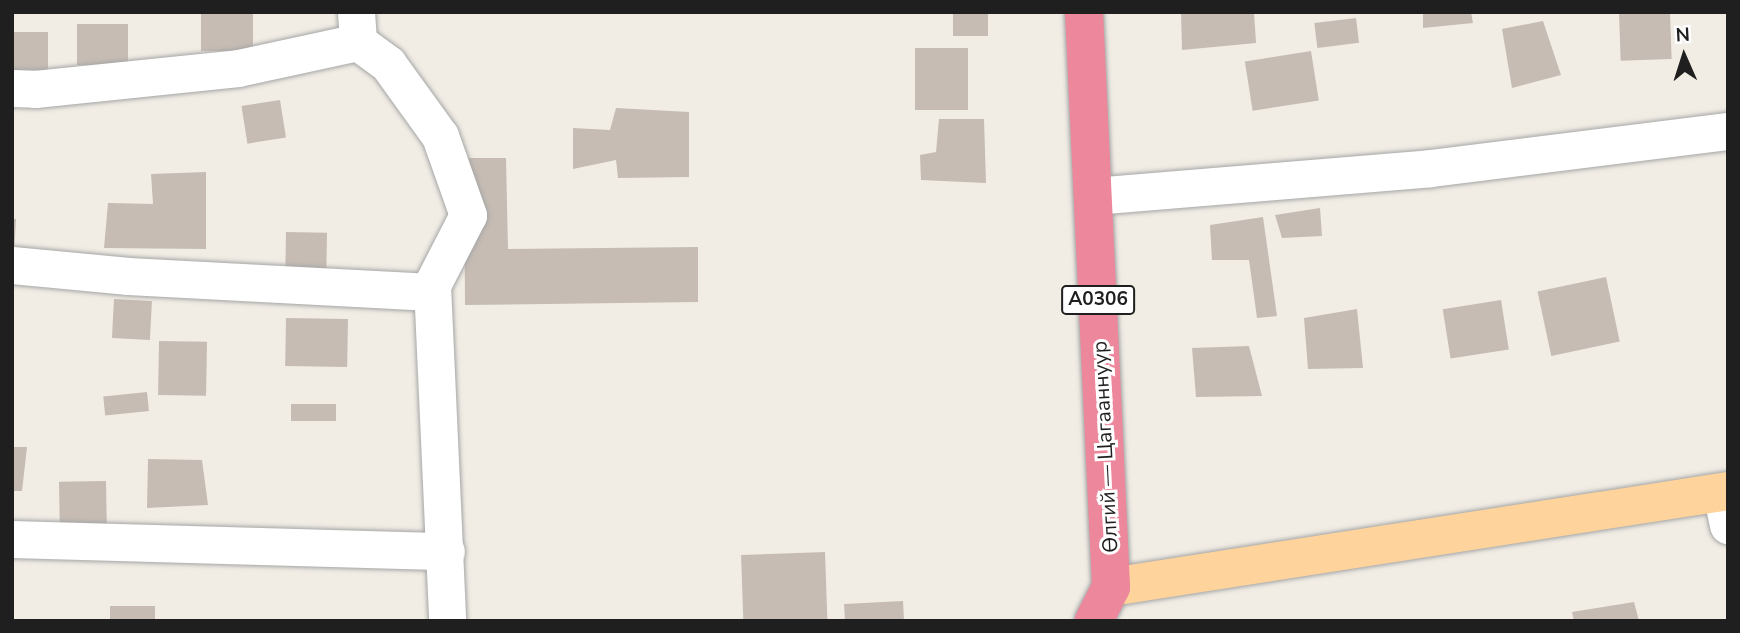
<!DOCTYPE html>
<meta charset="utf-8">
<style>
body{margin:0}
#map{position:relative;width:1740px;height:633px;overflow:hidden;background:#f1ede5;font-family:"Nunito Sans",sans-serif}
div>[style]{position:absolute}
.building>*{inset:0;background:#c6bcb4;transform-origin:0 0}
.roads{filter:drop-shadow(0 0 2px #a6a6a6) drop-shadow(0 0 2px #a6a6a6)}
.minor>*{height:37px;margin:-18.5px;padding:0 18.5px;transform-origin:18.5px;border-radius:18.5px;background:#fff}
.major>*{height:38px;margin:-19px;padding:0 19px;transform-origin:19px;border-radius:19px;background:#ffd49c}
.highway>*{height:38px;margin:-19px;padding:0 19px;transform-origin:19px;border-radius:19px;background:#ed879b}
span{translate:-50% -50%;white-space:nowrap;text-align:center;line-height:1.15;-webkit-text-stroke:6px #fff;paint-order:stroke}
.shield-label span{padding:2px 5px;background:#fff;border:2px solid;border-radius:5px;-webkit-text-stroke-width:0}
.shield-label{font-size:19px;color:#1f1f1f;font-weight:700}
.street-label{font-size:21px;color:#1f1f1f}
.frame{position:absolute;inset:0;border:14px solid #1f1f1f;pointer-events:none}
.north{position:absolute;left:1649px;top:21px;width:70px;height:70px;-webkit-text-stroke:5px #fff;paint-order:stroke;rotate:357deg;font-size:19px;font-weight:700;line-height:28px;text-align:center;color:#1f1f1f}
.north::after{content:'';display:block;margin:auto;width:24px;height:32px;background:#1f1f1f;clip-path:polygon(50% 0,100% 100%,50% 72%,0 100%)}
</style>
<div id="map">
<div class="building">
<div style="left:201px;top:12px;width:52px;height:39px"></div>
<div style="left:953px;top:12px;width:35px;height:24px"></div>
<div style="clip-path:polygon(1181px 12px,1254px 12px,1256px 43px,1182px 50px)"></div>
<div style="clip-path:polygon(1423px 12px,1471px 12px,1473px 23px,1423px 28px)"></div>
<div style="left:1670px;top:12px;width:47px;height:51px;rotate:88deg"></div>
<div style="left:1356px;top:18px;width:25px;height:42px;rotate:83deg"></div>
<div style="clip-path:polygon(1543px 21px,1561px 75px,1512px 88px,1502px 29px)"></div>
<div style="left:128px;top:24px;width:41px;height:51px;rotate:90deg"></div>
<div style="left:48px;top:32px;width:41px;height:36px;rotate:90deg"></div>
<div style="left:915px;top:48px;width:53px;height:62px"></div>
<div style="left:1311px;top:51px;width:50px;height:67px;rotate:81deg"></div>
<div style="left:280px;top:100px;width:38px;height:39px;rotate:81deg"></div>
<div style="clip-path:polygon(616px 108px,689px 112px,689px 177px,618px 178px,616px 160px,573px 169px,573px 128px,610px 130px)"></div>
<div style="clip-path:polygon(939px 119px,984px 119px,986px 183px,921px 180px,920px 155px,936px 152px)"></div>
<div style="clip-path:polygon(464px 158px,506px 158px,508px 249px,698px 247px,698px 302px,465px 305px)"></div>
<div style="clip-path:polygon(206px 172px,206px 249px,104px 248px,108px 203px,153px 204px,151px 174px)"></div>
<div style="clip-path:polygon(1320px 208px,1322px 236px,1282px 238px,1275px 215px)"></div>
<div style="clip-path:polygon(1263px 217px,1277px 316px,1257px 318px,1249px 260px,1212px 260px,1210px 225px)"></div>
<div style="clip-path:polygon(12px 219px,16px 219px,14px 255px,12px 255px)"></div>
<div style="left:286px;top:232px;width:41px;height:41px;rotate:1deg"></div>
<div style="left:1606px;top:277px;width:66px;height:70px;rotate:78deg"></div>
<div style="left:114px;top:299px;width:38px;height:39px;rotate:3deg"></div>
<div style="left:1501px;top:300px;width:50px;height:59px;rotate:81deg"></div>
<div style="clip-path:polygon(1357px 309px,1363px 368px,1308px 369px,1304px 318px)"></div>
<div style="left:286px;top:318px;width:62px;height:48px;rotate:1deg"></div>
<div style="left:159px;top:341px;width:48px;height:54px;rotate:1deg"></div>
<div style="clip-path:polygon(1249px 346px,1262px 396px,1196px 397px,1192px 348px)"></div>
<div style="left:147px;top:392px;width:19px;height:44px;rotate:84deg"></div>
<div style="left:336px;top:404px;width:17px;height:45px;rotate:90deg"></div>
<div style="clip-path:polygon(12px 447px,27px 447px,22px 491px,12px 491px)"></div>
<div style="clip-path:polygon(148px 459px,202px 460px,208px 505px,147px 508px)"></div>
<div style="left:106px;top:481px;width:45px;height:47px;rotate:89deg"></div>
<div style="left:825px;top:552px;width:69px;height:84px;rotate:88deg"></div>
<div style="left:903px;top:601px;width:20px;height:59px;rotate:87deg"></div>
<div style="clip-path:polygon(1634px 602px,1639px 621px,1574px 621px,1572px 612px)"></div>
<div style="left:155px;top:606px;width:15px;height:45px;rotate:90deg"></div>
</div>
<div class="roads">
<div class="minor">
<div style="left:356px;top:12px;width:30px;rotate:86deg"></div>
<div style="left:358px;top:42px;width:37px;rotate:36deg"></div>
<div style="left:388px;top:64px;width:89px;rotate:54.2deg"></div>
<div style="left:440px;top:136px;width:84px;rotate:70.5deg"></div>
<div style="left:468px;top:215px;width:79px;rotate:117.2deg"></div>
<div style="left:432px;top:285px;width:336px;rotate:87.4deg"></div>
<div style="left:12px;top:88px;width:23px;rotate:2deg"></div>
<div style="left:35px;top:89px;width:204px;rotate:-5.9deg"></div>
<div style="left:238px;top:68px;width:123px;rotate:-12.2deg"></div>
<div style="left:1093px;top:196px;width:338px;rotate:-4.7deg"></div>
<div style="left:1430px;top:168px;width:300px;rotate:-7.1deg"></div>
<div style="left:12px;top:265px;width:117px;rotate:5.4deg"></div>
<div style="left:128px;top:276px;width:304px;rotate:3deg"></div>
<div style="left:1721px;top:492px;width:34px;rotate:78deg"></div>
<div style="left:12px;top:539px;width:434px;rotate:1.6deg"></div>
</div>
<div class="major">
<div style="left:1111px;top:587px;width:624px;rotate:-8.84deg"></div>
</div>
<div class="highway">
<div style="left:1084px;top:12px;width:576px;rotate:87.31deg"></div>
<div style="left:1111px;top:587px;width:38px;rotate:117deg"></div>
</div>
</div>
<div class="shield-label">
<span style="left:1098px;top:300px">A0306</span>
</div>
<div class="street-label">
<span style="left:1105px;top:447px;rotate:-93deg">Өлгий — Цагааннуур</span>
</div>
<div class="frame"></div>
<div class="north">N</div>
</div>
